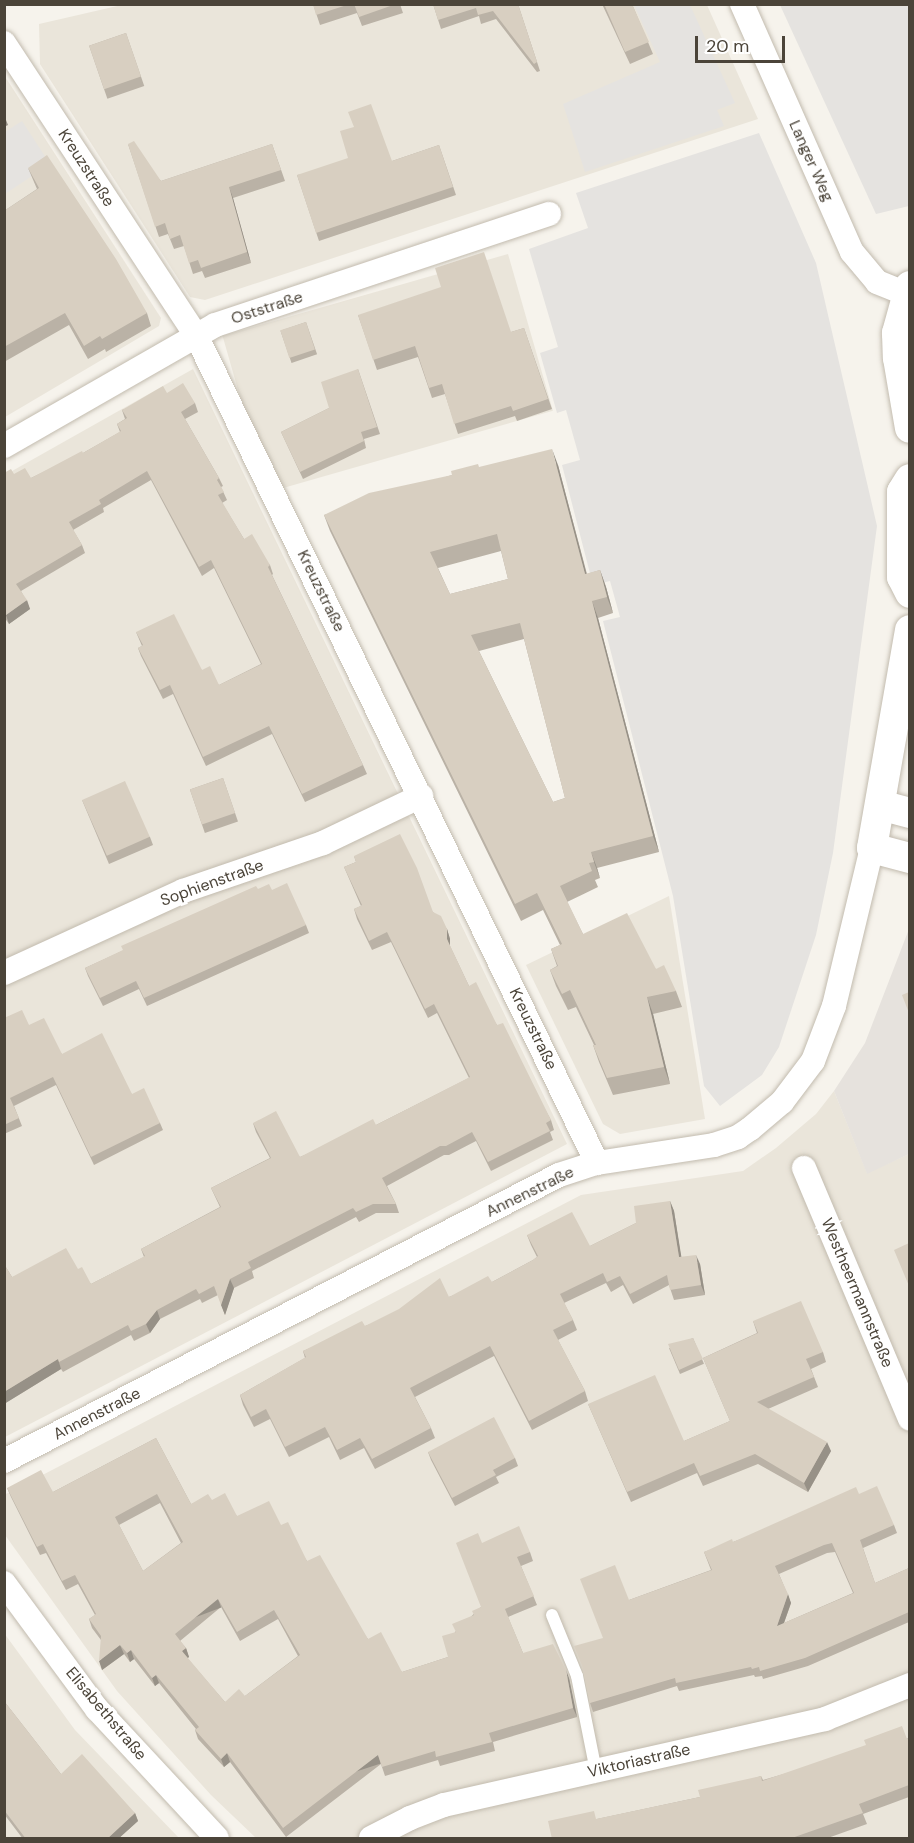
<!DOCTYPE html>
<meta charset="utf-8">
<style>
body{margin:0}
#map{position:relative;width:914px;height:1843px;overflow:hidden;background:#f6f3ec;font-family:"DM Sans",sans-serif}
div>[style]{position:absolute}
.residential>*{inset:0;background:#eae5da;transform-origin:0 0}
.industrial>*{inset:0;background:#e6e2dd}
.parking>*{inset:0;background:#e5e3e0}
.roads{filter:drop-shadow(0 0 2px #c2bbae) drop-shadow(0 0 2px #c2bbae)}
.service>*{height:12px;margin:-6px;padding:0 6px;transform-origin:6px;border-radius:6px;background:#fff}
.minor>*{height:24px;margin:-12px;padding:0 12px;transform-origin:12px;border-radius:12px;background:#fff}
.tertiary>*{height:30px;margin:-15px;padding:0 15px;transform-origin:15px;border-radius:15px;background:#fff}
.wall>*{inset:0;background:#bab2a6;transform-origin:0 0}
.shaded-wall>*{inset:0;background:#979187;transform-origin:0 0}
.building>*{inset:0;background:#d8cfc1;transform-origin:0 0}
span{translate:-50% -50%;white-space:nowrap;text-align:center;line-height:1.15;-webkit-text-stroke:6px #fff;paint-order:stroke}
.street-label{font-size:16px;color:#4b4439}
.frame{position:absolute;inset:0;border:6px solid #4b4439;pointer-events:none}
.scale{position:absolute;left:695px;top:36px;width:90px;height:27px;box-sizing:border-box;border:3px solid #4b4439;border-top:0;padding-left:8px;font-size:18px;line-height:21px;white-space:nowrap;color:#4b4439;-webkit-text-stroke:4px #fff;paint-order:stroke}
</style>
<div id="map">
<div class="residential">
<div style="clip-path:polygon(126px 4px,707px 5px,758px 119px,205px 300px,190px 297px,40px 64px,39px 24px)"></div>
<div style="clip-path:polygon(4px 75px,161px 318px,159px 326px,5px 417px)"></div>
<div style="left:508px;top:254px;width:163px;height:297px;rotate:74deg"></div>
<div style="clip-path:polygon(193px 369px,567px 1144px,5px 1437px,5px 475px)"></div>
<div style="clip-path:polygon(669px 896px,705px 1119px,620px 1134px,603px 1124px,526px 965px)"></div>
<div style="clip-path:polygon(834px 1091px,867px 1173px,909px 1154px,909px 1838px,256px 1838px,211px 1795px,117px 1691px,5px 1535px,4px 1495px,581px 1195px,743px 1171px,776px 1148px,816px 1114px)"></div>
<div style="clip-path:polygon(4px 1633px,75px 1730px,179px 1838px,5px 1838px)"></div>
</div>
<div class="industrial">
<div style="clip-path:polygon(909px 929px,909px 1154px,867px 1174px,834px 1091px,865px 1043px)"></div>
</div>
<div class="parking">
<div style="clip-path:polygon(634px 5px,690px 5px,735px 103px,717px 110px,724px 126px,585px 172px,563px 104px,660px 62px)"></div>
<div style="clip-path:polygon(780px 5px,909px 5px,909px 206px,876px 214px)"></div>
<div style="clip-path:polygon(22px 121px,50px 164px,5px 194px,5px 132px)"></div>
<div style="clip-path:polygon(759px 133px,816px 263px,877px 526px,833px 853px,816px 935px,779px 1047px,762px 1075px,720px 1106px,704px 1086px,673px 896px,603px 621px,620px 617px,610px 581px,593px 585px,562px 465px,580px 460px,566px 410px,557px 413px,540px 353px,558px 347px,529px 249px,588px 228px,576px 193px)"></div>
</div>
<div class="roads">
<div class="service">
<div style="left:552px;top:1615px;width:66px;rotate:67.7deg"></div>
<div style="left:577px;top:1676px;width:97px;rotate:78.7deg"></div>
</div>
<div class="minor">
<div style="left:742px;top:4px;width:271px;rotate:66.1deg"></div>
<div style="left:852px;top:252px;width:39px;rotate:50deg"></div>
<div style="left:877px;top:282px;width:31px;rotate:22deg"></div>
<div style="left:4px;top:43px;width:349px;rotate:56.7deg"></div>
<div style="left:196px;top:335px;width:920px;rotate:64.16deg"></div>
<div style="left:4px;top:446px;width:243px;rotate:-29.8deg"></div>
<div style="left:215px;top:325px;width:352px;rotate:-18.4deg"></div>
<div style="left:4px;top:973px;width:197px;rotate:-24.6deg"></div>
<div style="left:183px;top:891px;width:148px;rotate:-18.9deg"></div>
<div style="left:323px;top:843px;width:109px;rotate:-25.6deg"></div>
<div style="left:804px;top:1168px;width:272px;rotate:67.1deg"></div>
<div style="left:4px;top:1461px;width:624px;rotate:-27.26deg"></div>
<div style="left:559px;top:1175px;width:40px;rotate:-18deg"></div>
<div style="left:597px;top:1163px;width:118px;rotate:-8.7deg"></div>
<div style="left:714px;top:1145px;width:25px;rotate:-18deg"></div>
<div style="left:738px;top:1137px;width:14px;rotate:-34deg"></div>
<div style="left:750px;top:1129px;width:42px;rotate:-40.2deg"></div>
<div style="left:782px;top:1102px;width:51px;rotate:-52.9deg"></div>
<div style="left:813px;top:1061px;width:59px;rotate:-69.1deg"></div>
<div style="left:834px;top:1006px;width:163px;rotate:-76.5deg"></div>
<div style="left:4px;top:1583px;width:157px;rotate:53.6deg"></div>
<div style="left:97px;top:1709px;width:176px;rotate:47.1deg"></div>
<div style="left:371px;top:1838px;width:44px;rotate:-27.1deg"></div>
<div style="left:410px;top:1818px;width:36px;rotate:-21deg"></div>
<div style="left:444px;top:1805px;width:391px;rotate:-12.7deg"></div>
<div style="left:825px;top:1719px;width:92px;rotate:-21.8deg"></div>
</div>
<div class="tertiary">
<div style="left:910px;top:286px;width:49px;rotate:105.5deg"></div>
<div style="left:897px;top:333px;width:25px;rotate:88deg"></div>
<div style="left:898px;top:358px;width:71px;rotate:80.3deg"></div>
<div style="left:910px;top:479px;width:15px;rotate:122deg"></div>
<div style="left:902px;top:492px;width:85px;rotate:90deg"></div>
<div style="left:902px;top:577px;width:18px;rotate:63deg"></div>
<div style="left:910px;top:630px;width:221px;rotate:99.9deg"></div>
<div style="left:872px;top:848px;width:39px;rotate:15deg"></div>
<div style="left:880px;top:805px;width:31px;rotate:15deg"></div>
</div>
</div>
<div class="wall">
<div style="clip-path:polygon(313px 4px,400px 4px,403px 13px,362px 26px,357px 13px,320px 25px)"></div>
<div style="clip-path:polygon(433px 4px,518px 4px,540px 71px,537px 72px,496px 19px,481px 24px,479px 16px,441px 29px)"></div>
<div style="clip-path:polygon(602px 4px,632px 4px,653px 54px,630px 64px)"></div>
<div style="left:126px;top:33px;width:56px;height:39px;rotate:71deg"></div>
<div style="clip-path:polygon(128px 144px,161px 181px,272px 144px,285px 181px,233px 198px,251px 263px,205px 278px,202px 271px,193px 274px,184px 246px,174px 249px,168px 234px,159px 237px)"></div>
<div style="clip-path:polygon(439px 145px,456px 195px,319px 241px,297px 175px,392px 161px)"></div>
<div style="clip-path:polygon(28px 168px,147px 313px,151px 326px,106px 352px,105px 349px,88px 359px,69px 325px,4px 362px,4px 211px,37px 189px)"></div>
<div style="clip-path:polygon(358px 315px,511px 332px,524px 328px,552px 409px,517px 421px,515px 416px,458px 434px,445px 394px,432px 398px,418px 357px,377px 370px)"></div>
<div style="left:306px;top:322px;width:34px;height:27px;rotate:71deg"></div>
<div style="clip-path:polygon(358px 369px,380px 434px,364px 439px,366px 448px,303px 479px,281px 432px,329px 408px)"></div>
<div style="clip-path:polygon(167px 393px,195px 403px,198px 412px,185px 419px,219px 478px,223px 486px,221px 487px,227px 500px,222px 503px,244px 539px,270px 565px,273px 574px,272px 575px,363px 765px,367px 774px,305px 802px,272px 734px,206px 766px,173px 694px,163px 699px,141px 656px,138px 648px,142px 646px,136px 632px,202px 670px,219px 685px,261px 664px,214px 568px,202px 576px,151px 480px,103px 508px,104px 512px,73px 530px,82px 545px,85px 553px,21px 591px,30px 609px,9px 624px,4px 617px,4px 473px,31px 478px,83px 453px,120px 432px,117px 424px,125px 419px,122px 410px)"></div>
<div style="clip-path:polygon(evenodd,558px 465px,587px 574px,600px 570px,606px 587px,613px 613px,598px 618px,659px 852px,597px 868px,600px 878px,595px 880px,598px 887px,567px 902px,583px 934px,656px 969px,676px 991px,682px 1007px,653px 1014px,670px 1084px,613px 1095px,599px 1062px,593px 1045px,594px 1045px,576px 1007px,568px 1010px,556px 986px,550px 970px,557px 966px,551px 949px,560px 945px,543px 910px,521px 921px,330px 531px,324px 515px,452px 475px,480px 467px,558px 465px,501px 551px,508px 579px,450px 594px,438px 568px,501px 551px,558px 465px,524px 639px,565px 798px,553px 802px,479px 651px,524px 639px)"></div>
<div style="left:223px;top:778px;width:46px;height:35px;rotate:71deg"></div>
<div style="clip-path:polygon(82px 800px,150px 837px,153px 845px,109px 864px)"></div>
<div style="clip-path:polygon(354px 856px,433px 912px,447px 929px,450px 939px,450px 946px,469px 986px,497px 1025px,551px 1120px,554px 1130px,550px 1132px,553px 1140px,491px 1171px,476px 1141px,449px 1155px,444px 1155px,387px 1186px,396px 1204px,399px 1213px,376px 1213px,359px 1222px,356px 1217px,252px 1271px,254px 1278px,234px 1288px,225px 1315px,218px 1295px,202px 1303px,200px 1299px,160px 1319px,150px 1333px,134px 1341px,131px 1335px,63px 1372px,61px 1369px,4px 1404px,4px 1264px,12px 1277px,78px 1269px,91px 1284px,144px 1257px,141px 1249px,220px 1207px,211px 1188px,270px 1158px,256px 1132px,253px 1123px,300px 1157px,376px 1125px,469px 1078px,437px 1013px,428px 1018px,391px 942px,372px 950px,357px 919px,354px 909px,361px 906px,344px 867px,356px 862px)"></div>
<div style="clip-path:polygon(258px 889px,272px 890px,306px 925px,309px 933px,147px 1006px,139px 989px,103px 1006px,88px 976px,85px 968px)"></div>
<div style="clip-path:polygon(4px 1018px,29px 1025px,62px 1054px,132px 1094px,160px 1123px,163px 1130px,94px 1165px,56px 1085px,14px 1106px,22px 1126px,4px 1134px)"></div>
<div style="clip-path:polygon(670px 1201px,674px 1211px,681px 1257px,700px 1264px,705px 1295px,674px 1300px,669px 1285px,633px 1304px,623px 1285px,611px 1292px,606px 1283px,564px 1303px,573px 1320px,577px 1330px,558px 1340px,585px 1391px,588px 1401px,532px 1430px,494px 1356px,415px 1397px,431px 1428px,435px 1438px,375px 1469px,364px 1448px,340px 1460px,329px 1437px,289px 1457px,270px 1419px,254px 1427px,243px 1405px,240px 1395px,305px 1358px,303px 1351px,365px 1326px,492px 1282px,533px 1260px,537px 1257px,531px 1245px,527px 1235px,590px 1246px,636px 1223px)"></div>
<div style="clip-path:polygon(753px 1321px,823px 1352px,826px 1362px,811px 1369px,818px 1387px,768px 1409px,831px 1451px,808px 1492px,758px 1464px,703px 1486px,697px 1473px,631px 1502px,588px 1404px,684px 1441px,730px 1421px,703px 1358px,757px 1333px)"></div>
<div style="left:693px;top:1338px;width:28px;height:26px;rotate:67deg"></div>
<div style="clip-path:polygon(evenodd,156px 1438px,191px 1504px,212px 1500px,237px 1516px,281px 1525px,307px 1561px,368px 1639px,402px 1672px,448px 1657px,455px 1632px,481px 1607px,482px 1543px,530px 1552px,533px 1561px,521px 1566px,537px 1605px,508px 1617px,523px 1653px,569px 1678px,577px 1717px,493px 1742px,495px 1751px,440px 1766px,438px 1760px,385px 1776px,381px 1764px,286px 1837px,230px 1762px,224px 1767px,198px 1739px,195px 1730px,196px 1729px,159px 1683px,155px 1686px,134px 1659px,130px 1662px,124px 1654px,102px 1670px,101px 1640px,92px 1628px,89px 1619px,95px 1615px,78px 1584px,66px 1590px,46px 1553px,40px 1555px,11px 1497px,7px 1488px,53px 1492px,156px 1438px,160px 1503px,181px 1543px,143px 1571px,119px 1525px,160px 1503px,156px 1438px,221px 1607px,240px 1641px,278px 1619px,298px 1656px,245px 1696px,225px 1702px,187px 1658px,189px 1657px,186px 1648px,180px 1641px,221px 1607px)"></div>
<div style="clip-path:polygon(428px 1452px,515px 1458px,518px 1466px,496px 1477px,499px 1483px,455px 1506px,431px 1460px)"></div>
<div style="clip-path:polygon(evenodd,859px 1494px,894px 1525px,897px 1533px,863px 1548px,875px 1583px,909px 1568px,909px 1622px,808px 1666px,763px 1679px,762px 1676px,755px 1677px,754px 1675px,679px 1691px,677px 1686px,593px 1712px,590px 1703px,629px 1600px,711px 1570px,704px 1552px,733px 1542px,859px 1494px,835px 1552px,853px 1593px,784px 1623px,791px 1603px,779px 1574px,827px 1553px,835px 1552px)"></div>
<div style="clip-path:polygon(4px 1701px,61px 1774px,135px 1813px,138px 1821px,118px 1839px,23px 1839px,4px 1814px)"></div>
<div style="clip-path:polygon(909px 1738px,909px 1797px,863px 1814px,867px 1824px,825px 1839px,552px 1839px,597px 1819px,700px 1797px,761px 1776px,763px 1780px)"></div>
</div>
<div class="shaded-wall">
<div style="clip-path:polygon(6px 120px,8px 125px,4px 127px,4px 121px)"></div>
<div style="clip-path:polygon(229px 187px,233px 198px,251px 263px,247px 252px)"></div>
<div style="clip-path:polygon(552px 449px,558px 465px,591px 591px,585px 574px)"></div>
<div style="clip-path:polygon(600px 570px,606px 587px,613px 613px,607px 597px)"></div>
<div style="clip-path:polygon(27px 600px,30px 609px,9px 624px,6px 615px)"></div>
<div style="clip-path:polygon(592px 601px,598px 618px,659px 852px,653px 836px)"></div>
<div style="clip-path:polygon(591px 852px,597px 868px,600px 878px,594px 862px)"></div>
<div style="clip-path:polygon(447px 929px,450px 939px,450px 949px,447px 939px)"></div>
<div style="clip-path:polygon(647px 997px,653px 1014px,670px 1084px,664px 1067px)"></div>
<div style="clip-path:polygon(670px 1201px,674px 1211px,683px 1267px,679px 1257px)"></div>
<div style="clip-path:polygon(696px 1255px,700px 1264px,705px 1295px,701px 1285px)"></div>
<div style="clip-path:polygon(230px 1279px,234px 1288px,225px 1315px,221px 1305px)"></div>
<div style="clip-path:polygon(157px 1310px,160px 1319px,150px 1333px,146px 1324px)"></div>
<div style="clip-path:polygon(58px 1359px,61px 1369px,4px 1404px,4px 1392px)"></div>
<div style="clip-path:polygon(827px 1442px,831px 1451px,808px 1492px,804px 1483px)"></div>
<div style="clip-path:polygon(788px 1594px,791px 1603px,780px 1634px,777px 1626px)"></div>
<div style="left:218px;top:1599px;width:9px;height:55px;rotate:69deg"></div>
<div style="clip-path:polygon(120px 1645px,124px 1654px,102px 1670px,99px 1661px)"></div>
<div style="clip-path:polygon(186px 1648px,189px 1657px,185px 1660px,182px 1651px)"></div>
<div style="clip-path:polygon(131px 1650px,134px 1659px,130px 1662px,127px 1653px)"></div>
<div style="clip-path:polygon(566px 1670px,569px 1678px,577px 1717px,573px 1708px)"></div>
<div style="clip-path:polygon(156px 1675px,159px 1683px,155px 1686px,152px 1678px)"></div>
<div style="clip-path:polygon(227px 1753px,230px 1762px,224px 1767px,221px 1759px)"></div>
<div style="left:378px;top:1755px;width:9px;height:120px;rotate:72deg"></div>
<div style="clip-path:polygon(135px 1813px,138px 1821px,118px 1839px,107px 1839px)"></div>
</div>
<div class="building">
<div style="clip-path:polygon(313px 4px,350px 4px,316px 15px)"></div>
<div style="clip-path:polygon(354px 4px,396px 4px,359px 17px)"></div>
<div style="clip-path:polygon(433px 4px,518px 4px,537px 62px,534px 64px,493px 11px,478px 15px,476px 8px,438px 20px)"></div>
<div style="clip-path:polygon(604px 4px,632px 4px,649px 42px,625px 52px)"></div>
<div style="left:126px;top:33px;width:46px;height:39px;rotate:71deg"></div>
<div style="clip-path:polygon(371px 104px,392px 161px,439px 145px,453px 187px,316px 233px,297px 175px,348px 158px,340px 131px,354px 127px,348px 112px)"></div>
<div style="clip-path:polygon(134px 141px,161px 181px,272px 144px,281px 170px,229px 187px,247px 252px,201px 268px,198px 260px,189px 263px,180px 235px,170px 239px,165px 223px,155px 227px,128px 144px)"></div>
<div style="clip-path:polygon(47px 155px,116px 259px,147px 313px,102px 339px,100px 336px,84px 346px,65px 313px,4px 347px,4px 211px,39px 188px,28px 168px)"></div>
<div style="clip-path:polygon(484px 252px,511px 332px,524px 328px,548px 399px,513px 411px,511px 406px,454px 424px,442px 384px,429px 388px,415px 346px,373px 360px,358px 315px,441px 287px,435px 268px)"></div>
<div style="left:306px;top:322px;width:29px;height:27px;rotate:72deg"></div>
<div style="clip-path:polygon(358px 369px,377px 427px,361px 432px,364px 441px,300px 472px,281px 432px,329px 408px,321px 382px)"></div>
<div style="clip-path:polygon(183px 383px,195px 403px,181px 412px,219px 478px,217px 480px,224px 492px,218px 495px,244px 539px,252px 534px,270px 565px,268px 567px,363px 765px,302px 794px,269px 726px,203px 757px,170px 685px,160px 690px,138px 648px,143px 645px,136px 632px,174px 614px,202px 670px,210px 666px,219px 685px,262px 664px,211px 560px,199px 567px,147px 471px,99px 500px,101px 504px,69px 522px,82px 545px,16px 584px,27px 600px,6px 615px,4px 613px,4px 473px,11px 469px,14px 474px,25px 468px,31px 478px,82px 451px,83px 453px,121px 431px,117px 424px,127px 418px,122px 410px,163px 386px,167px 393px)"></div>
<div style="clip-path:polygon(evenodd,552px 449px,585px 574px,600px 570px,607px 597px,592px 601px,653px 836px,591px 852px,594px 862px,589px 863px,592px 871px,560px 886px,583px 934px,627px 913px,656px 969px,664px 965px,676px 991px,647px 997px,664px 1067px,607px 1078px,593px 1045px,596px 1045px,570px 990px,562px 994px,550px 970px,558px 966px,551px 949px,562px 944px,537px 893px,515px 904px,324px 515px,369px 493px,452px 475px,451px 471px,478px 464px,479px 467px,552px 449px,497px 534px,508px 579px,450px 594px,430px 552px,497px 534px,552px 449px,520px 623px,565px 798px,553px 802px,471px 635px,520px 623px)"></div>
<div style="left:223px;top:778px;width:37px;height:35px;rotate:71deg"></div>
<div style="left:125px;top:781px;width:61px;height:47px;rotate:66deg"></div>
<div style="clip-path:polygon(400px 834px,417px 868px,433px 912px,441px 916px,447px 929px,447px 939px,469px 986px,476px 982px,497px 1025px,503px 1023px,551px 1120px,546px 1123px,550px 1131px,488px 1162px,472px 1132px,446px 1146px,440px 1146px,382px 1178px,396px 1204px,373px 1204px,356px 1212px,353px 1208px,248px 1262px,251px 1268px,230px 1279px,221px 1305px,214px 1286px,199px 1294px,196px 1289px,157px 1310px,146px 1324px,131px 1331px,128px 1325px,59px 1362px,58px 1359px,4px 1392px,4px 1264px,12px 1277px,66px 1248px,78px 1269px,82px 1267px,91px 1284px,145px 1256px,141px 1249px,221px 1207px,211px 1188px,271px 1158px,253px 1123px,276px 1111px,300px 1157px,373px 1119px,376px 1125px,470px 1077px,434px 1004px,425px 1009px,387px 932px,369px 941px,354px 909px,362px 905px,344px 867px,356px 862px,354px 856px)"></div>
<div style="clip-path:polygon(287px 883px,306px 925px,144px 998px,136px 981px,100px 998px,85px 968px,123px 950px,121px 946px,256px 886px,258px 889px,269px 884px,272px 890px)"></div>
<div style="clip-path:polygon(909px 992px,909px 1013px,902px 995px)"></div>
<div style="clip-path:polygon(22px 1010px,29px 1025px,44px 1018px,62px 1054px,102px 1033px,132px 1094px,144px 1088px,160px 1123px,91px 1157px,53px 1077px,10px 1098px,19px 1118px,4px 1125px,4px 1018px)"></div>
<div style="clip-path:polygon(670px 1201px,679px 1257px,696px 1255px,701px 1285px,670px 1290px,667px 1275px,630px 1294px,620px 1276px,607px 1282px,603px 1273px,560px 1294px,573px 1320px,553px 1330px,585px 1391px,529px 1421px,490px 1346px,410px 1388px,431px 1428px,372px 1459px,360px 1438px,337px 1450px,325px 1427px,285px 1447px,266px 1409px,251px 1417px,240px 1395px,306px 1357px,303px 1351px,362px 1321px,365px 1326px,399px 1309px,440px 1278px,449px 1297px,488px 1276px,492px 1282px,533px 1260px,538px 1256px,527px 1235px,572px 1212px,590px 1246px,636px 1223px,634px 1206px)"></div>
<div style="clip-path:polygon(909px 1243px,909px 1286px,894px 1250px)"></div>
<div style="clip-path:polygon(801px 1301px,823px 1352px,806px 1359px,814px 1377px,757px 1402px,827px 1442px,804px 1483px,755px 1454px,700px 1476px,694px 1463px,627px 1492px,588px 1404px,655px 1375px,684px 1441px,730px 1421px,703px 1358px,758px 1333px,753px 1321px)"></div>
<div style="clip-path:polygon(693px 1338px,703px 1359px,679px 1370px,668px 1344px)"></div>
<div style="clip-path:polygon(494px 1417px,515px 1458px,493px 1470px,496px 1475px,452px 1498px,428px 1452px)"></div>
<div style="clip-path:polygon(evenodd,156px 1438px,191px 1504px,208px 1494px,212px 1500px,225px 1493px,237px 1516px,269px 1501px,281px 1525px,288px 1522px,307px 1561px,320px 1555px,368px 1639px,381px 1632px,402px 1672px,448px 1657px,442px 1636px,456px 1632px,452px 1624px,474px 1615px,472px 1611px,481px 1607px,456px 1543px,478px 1533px,482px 1543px,519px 1526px,530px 1552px,517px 1557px,534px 1596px,505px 1609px,523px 1653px,553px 1644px,566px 1670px,573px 1708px,489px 1733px,492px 1742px,436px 1757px,435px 1751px,382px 1767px,378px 1755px,283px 1828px,227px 1753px,221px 1759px,195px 1730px,199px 1727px,156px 1675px,152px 1678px,131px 1650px,127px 1653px,120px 1645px,99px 1661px,101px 1636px,89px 1619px,96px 1614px,75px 1575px,62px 1581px,43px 1544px,37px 1547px,7px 1488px,41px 1470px,53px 1492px,156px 1438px,157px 1494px,183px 1542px,143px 1571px,115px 1517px,157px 1494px,156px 1438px,218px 1599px,237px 1632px,274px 1610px,300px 1655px,245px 1696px,239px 1689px,225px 1702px,182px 1651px,186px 1648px,175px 1634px,218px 1599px)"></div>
<div style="clip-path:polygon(evenodd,877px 1486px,894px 1525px,860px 1540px,875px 1583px,909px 1568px,909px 1612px,805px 1658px,760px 1671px,759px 1667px,752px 1669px,751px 1667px,676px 1683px,675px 1678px,590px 1703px,582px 1666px,574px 1646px,603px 1638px,580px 1579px,615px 1565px,629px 1600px,712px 1570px,704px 1552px,732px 1539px,733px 1542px,856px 1487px,859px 1494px,877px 1486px,832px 1543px,854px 1593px,777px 1626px,788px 1594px,775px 1566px,824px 1545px,832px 1543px)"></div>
<div style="clip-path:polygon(4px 1701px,61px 1774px,82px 1754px,135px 1813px,107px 1839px,26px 1839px,4px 1810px)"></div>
<div style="clip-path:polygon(902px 1726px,907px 1739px,909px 1738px,909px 1785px,859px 1804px,863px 1813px,789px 1839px,552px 1839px,548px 1821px,594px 1811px,596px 1819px,700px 1797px,698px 1790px,761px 1776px,762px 1781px,866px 1745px,864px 1740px)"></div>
</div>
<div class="street-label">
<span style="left:811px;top:161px;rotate:66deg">Langer Weg</span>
<span style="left:86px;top:168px;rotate:57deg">Kreuzstraße</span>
<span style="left:267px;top:308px;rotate:-18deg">Oststraße</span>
<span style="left:321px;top:591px;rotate:64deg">Kreuzstraße</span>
<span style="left:212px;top:883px;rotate:-20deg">Sophienstraße</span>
<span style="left:533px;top:1029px;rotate:64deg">Kreuzstraße</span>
<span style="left:530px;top:1192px;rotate:-26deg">Annenstraße</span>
<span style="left:857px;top:1293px;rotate:67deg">Westheermannstraße</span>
<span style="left:97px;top:1414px;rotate:-27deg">Annenstraße</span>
<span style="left:106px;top:1714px;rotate:50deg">Elisabethstraße</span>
<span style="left:639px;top:1761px;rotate:-13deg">Viktoriastraße</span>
</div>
<div class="frame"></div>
<div class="scale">20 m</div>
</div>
